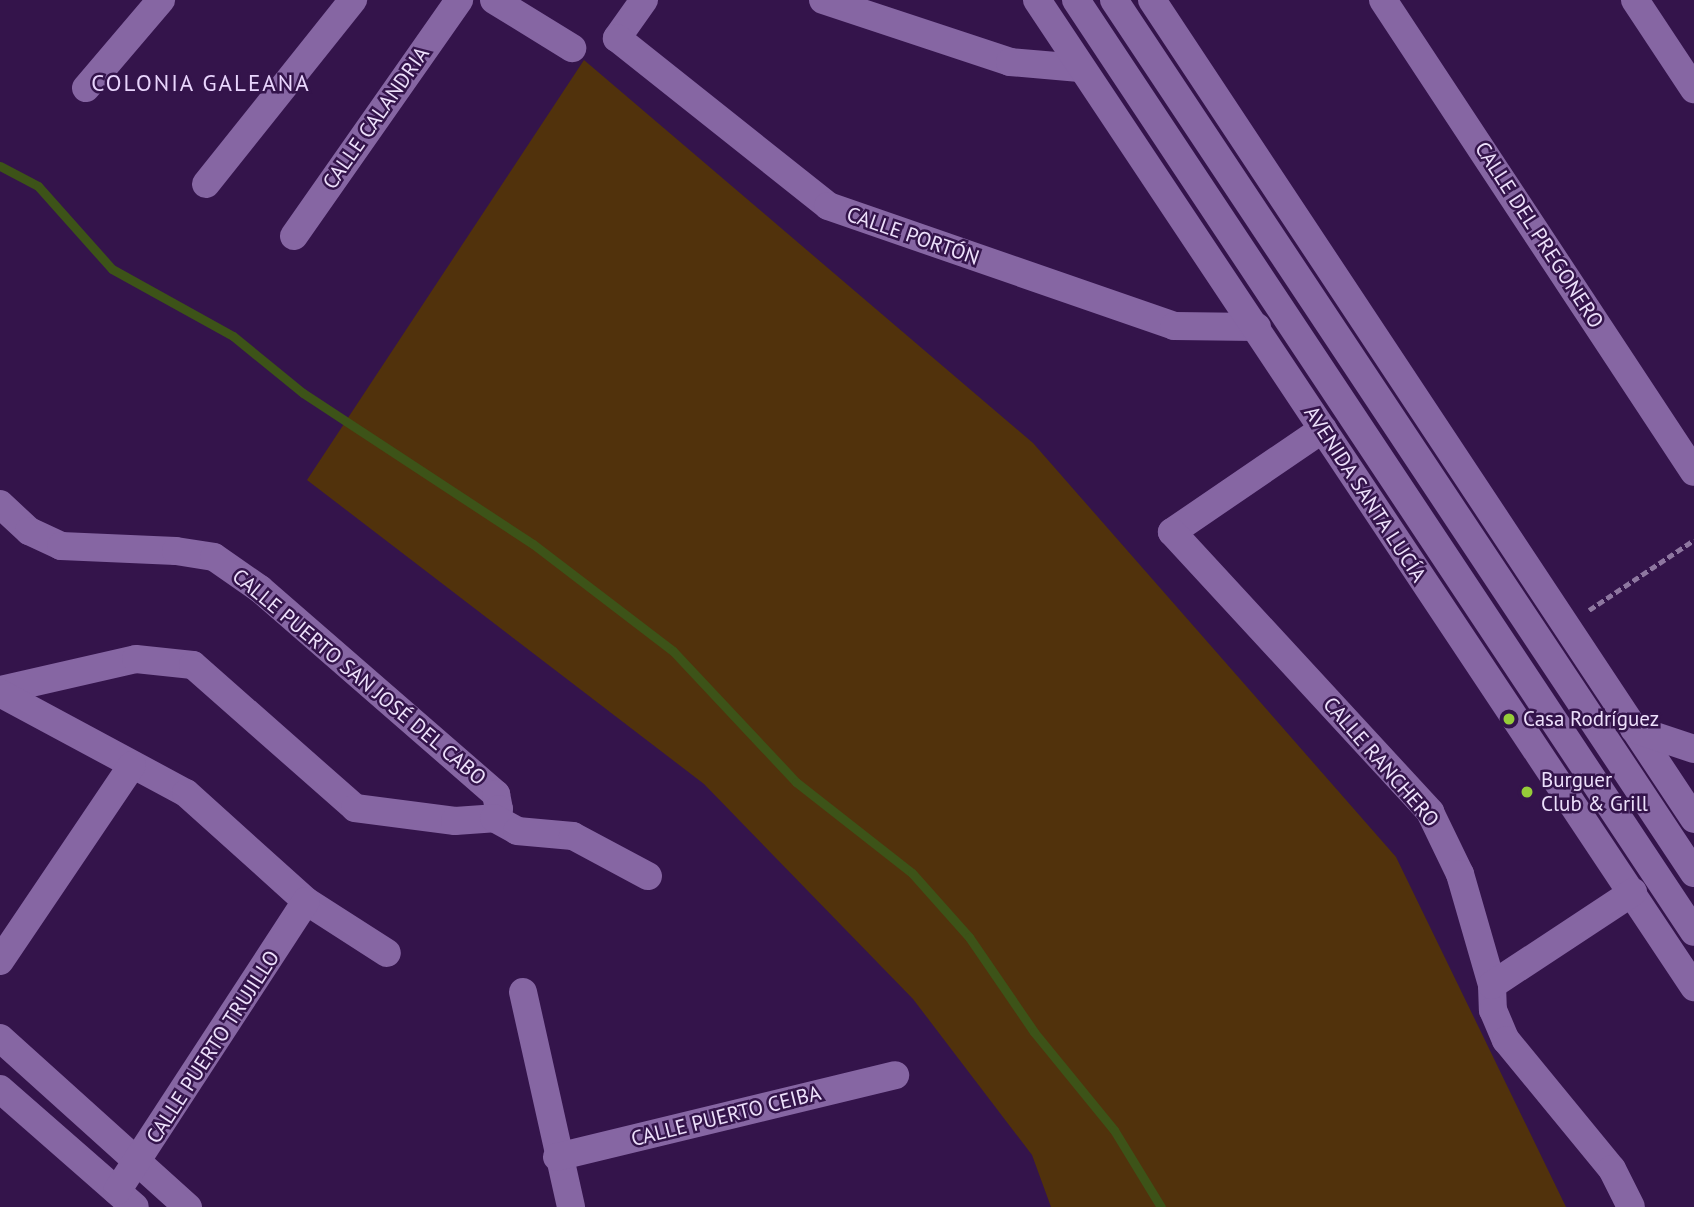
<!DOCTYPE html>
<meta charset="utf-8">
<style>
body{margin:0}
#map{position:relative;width:1694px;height:1207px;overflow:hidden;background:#34144b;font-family:"PT Sans",sans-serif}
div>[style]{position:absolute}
.green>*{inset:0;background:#51320c}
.stream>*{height:9px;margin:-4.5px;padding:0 4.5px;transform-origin:4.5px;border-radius:4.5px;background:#3d5318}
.path>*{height:4.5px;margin-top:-2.25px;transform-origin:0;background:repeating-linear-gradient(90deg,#8e77a0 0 7px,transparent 0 10.5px)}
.minor>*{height:28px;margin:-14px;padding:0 14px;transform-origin:14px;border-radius:14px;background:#8666a3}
.dots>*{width:19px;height:19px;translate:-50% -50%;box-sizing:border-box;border:4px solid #34144b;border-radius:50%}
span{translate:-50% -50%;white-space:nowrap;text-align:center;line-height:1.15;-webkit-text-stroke:5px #34144b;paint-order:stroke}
.street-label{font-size:21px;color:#ede0fb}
.poi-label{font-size:21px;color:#ede0fb}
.left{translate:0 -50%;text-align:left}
.neighbourhood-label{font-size:23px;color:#e9d5fd;letter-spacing:2px}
</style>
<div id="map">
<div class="green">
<div style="clip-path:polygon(584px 60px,1033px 443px,1396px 857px,1566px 1207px,1051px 1207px,1032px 1155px,913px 999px,704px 784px,307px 480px)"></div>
</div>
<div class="stream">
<div style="left:0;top:166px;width:43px;rotate:27.8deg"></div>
<div style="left:38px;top:186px;width:111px;rotate:48.3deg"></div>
<div style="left:112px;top:269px;width:138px;rotate:29deg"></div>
<div style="left:233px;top:336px;width:90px;rotate:39.2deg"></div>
<div style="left:303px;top:393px;width:275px;rotate:33.3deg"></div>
<div style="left:533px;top:544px;width:176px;rotate:37.4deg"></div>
<div style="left:673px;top:651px;width:180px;rotate:46.8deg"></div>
<div style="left:796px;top:782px;width:147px;rotate:38.1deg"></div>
<div style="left:912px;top:873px;width:86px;rotate:48.3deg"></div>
<div style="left:969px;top:937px;width:115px;rotate:55.6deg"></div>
<div style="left:1034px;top:1032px;width:127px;rotate:50.8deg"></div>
<div style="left:1114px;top:1130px;width:90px;rotate:58.6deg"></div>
</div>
<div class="path">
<div style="left:1589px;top:610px;width:126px;rotate:-33.7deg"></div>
</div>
<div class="minor">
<div style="left:494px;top:0;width:92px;rotate:31.6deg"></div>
<div style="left:644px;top:0;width:47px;rotate:125.4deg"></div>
<div style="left:617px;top:38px;width:270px;rotate:38.5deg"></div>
<div style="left:828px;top:206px;width:366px;rotate:19.1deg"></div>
<div style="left:1174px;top:326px;width:83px;rotate:0.7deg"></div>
<div style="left:823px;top:0;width:197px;rotate:18.3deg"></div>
<div style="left:1010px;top:62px;width:70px;rotate:4.9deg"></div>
<div style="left:1037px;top:0;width:1186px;rotate:56.35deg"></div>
<div style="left:1076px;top:0;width:1118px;rotate:56.45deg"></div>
<div style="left:1114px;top:0;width:1048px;rotate:56.4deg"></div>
<div style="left:1152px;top:0;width:982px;rotate:56.5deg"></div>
<div style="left:1383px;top:0;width:565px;rotate:56.62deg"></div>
<div style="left:1635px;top:0;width:107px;rotate:56.5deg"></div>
<div style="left:86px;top:88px;width:116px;rotate:-49.6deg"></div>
<div style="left:206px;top:184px;width:236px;rotate:-51.4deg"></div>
<div style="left:294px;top:236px;width:288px;rotate:-55deg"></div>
<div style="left:1323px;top:429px;width:183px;rotate:145.7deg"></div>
<div style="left:1172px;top:532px;width:381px;rotate:47.3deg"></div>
<div style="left:1430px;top:812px;width:69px;rotate:64.2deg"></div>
<div style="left:1460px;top:874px;width:116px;rotate:73.9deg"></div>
<div style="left:1492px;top:985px;width:25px;rotate:88deg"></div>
<div style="left:1493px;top:1010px;width:33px;rotate:67deg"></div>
<div style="left:1506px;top:1040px;width:167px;rotate:50.6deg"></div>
<div style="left:1612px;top:1169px;width:42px;rotate:63.4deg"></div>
<div style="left:0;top:504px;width:40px;rotate:43deg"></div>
<div style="left:29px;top:531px;width:35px;rotate:25deg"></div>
<div style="left:61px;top:546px;width:115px;rotate:2.5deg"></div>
<div style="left:176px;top:551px;width:38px;rotate:9deg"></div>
<div style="left:214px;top:557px;width:56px;rotate:34.8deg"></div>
<div style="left:260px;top:589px;width:313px;rotate:41deg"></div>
<div style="left:496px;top:794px;width:15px;rotate:79deg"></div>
<div style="left:499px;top:809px;width:10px;rotate:119deg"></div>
<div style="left:0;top:690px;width:139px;rotate:-12.8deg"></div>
<div style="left:136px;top:659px;width:57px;rotate:6deg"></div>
<div style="left:193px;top:665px;width:216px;rotate:41.4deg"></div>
<div style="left:355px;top:808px;width:101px;rotate:7.4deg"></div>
<div style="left:455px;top:821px;width:39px;rotate:-4deg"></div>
<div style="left:494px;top:818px;width:26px;rotate:29deg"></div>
<div style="left:517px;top:831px;width:56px;rotate:5.1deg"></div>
<div style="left:573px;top:836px;width:85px;rotate:28.1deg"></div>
<div style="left:0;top:693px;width:211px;rotate:28.3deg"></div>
<div style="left:186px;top:793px;width:161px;rotate:42deg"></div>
<div style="left:306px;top:901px;width:96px;rotate:32.7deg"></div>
<div style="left:1634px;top:729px;width:63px;rotate:18.4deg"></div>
<div style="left:0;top:961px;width:236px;rotate:-56deg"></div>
<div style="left:1492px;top:985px;width:169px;rotate:-33.4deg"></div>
<div style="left:523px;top:992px;width:220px;rotate:77.4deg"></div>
<div style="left:0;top:1038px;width:253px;rotate:42deg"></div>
<div style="left:0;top:1089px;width:179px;rotate:41.2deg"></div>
<div style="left:557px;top:1157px;width:348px;rotate:-13.6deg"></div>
<div style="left:117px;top:1191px;width:346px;rotate:-56.9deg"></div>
</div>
<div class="dots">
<div style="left:1509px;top:719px;background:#96cc39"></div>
<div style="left:1527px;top:792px;background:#96cc39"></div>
</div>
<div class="street-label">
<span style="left:376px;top:118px;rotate:-55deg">CALLE CALANDRIA</span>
<span style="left:1539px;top:235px;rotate:57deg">CALLE DEL PREGONERO</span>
<span style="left:913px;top:236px;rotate:19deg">CALLE PORTÓN</span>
<span style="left:1365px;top:494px;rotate:57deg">AVENIDA SANTA LUCÍA</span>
<span style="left:359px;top:677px;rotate:40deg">CALLE PUERTO SAN JOSÉ DEL CABO</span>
<span style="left:1381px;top:762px;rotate:49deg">CALLE RANCHERO</span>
<span style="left:213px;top:1047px;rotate:-57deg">CALLE PUERTO TRUJILLO</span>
<span style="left:726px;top:1116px;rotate:-14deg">CALLE PUERTO CEIBA</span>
</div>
<div class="poi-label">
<span class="left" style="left:1523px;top:719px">Casa Rodríguez</span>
<span class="left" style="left:1541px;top:792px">Burguer<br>Club &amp; Grill</span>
</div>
<div class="neighbourhood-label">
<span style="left:201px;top:83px">COLONIA GALEANA</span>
</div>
</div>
